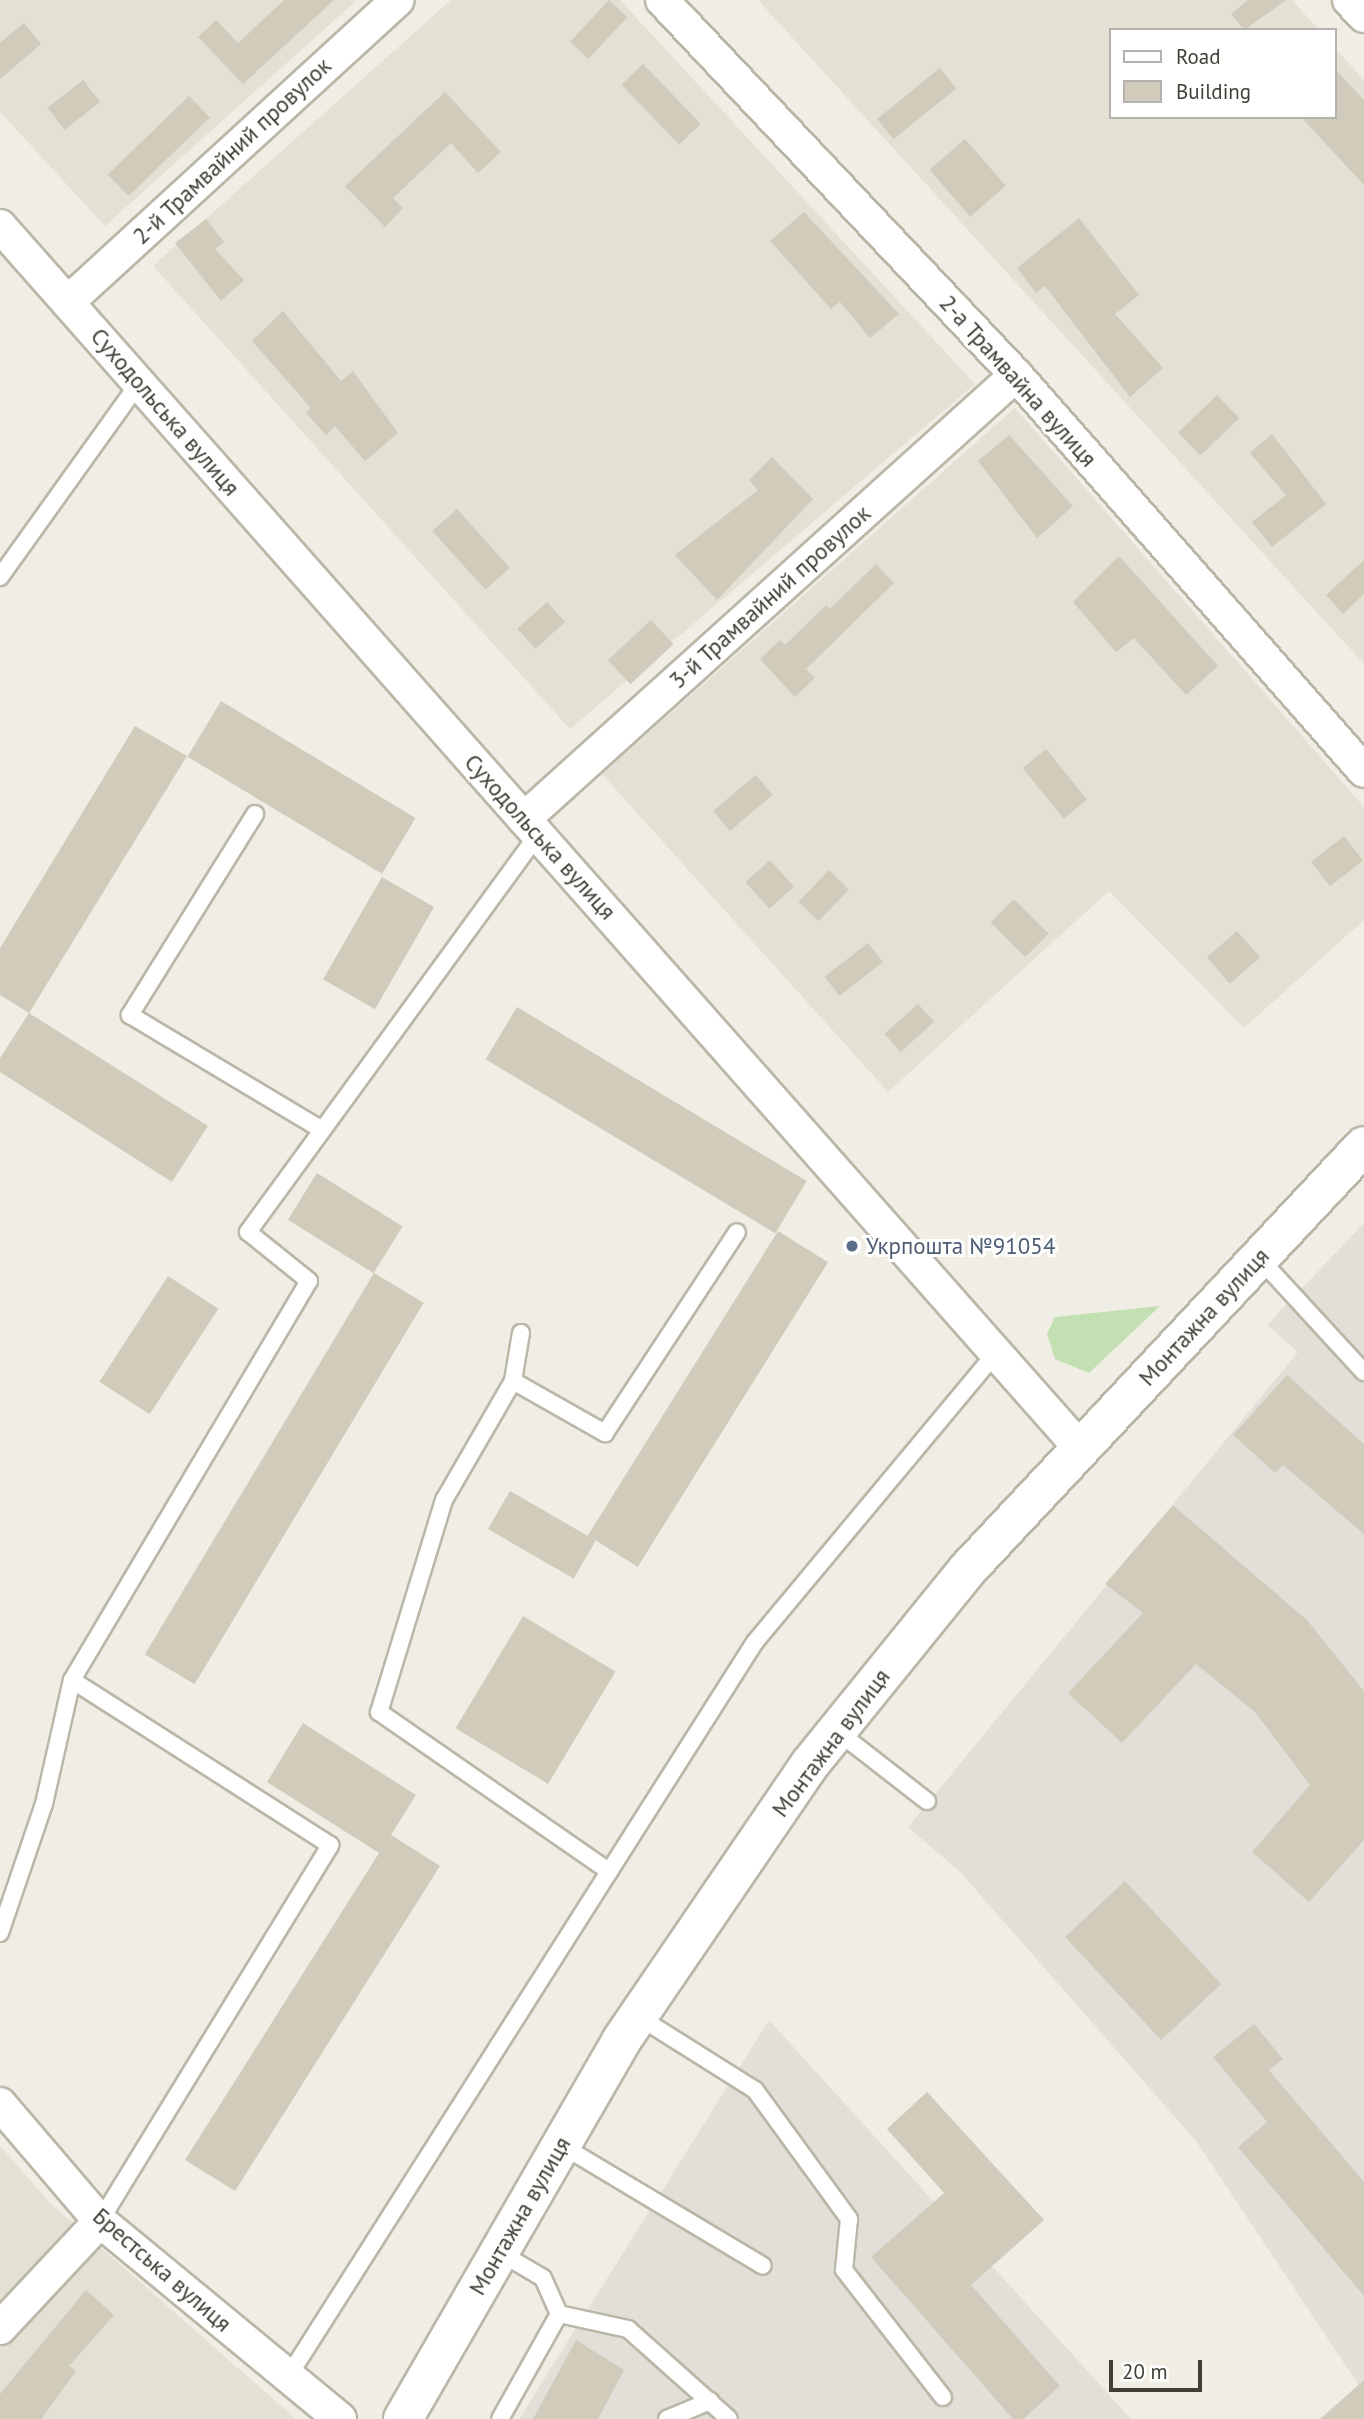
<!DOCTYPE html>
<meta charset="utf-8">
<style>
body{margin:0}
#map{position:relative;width:1364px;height:2419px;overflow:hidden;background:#f0eee4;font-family:"PT Sans",sans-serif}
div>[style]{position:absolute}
.residential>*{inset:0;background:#e3e1d3}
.industrial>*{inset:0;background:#e2dfd9}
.green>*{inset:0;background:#c2e0b1}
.building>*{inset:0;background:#d0cbbb;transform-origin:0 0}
.roads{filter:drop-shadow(2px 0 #bab7a8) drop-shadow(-2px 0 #bab7a8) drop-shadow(0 2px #bab7a8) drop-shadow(0 -2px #bab7a8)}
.service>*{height:16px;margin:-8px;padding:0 8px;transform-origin:8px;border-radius:8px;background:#fff}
.minor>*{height:32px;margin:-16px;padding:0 16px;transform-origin:16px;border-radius:16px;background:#fff}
.tertiary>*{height:38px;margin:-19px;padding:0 19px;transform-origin:19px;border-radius:19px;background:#fff}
.dots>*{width:19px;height:19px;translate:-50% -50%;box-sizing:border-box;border:4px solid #fff;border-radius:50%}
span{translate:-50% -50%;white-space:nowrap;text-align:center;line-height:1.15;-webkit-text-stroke:6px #fff;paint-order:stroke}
.street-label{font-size:23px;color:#413e35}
.service-label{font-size:23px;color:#4e5e75}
.left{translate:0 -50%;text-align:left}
.legend{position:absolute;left:1109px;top:28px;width:228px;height:91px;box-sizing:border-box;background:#fff;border:2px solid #b3b2ae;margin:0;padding:9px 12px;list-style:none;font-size:21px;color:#413e35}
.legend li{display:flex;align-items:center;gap:14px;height:35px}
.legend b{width:35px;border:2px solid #b3b2ae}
.scale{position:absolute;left:1109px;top:2360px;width:93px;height:32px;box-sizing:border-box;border:4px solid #413e35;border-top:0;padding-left:9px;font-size:21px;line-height:24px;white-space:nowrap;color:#413e35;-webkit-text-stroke:5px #fff;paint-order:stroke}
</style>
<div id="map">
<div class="residential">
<div style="clip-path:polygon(0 0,357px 0,105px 226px,0 112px)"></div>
<div style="clip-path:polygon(451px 0,620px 0,975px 384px,570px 729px,153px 266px)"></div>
<div style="clip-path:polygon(758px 0,1292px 0,1319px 30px,1110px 30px,1110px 117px,1334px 117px,1334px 47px,1364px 80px,1364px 664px)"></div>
<div style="clip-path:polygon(1015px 408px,1364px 807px,1364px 920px,1244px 1028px,1109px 891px,888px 1092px,602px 774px)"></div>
<div style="clip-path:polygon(0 2146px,50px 2203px,296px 2419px,0 2419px)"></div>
</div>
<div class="industrial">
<div style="clip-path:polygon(1364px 1223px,1364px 2393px,1196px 2141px,960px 1872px,908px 1827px,1298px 1352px,1267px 1325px)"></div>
<div style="clip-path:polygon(769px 2020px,1131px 2419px,519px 2419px)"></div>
</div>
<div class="green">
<div style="clip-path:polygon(1160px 1306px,1089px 1373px,1055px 1359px,1047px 1334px,1055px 1317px)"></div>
</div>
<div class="building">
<div style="clip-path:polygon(284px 0,334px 0,243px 84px,198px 37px,216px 20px,238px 43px)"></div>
<div style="left:609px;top:0;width:25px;height:57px;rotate:43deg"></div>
<div style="clip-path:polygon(1248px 0,1286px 0,1244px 30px,1231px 14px)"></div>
<div style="clip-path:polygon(24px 23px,41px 44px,0 79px,0 43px)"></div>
<div style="left:643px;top:64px;width:83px;height:30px;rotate:46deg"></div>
<div style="left:940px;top:68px;width:26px;height:81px;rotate:51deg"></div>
<div style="clip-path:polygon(1334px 68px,1364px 100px,1364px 185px,1301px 117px,1334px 117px)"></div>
<div style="left:83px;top:80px;width:28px;height:45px;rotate:52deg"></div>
<div style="clip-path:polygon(445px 92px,501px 152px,478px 173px,451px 143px,393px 198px,403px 208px,385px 227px,345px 186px)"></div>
<div style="left:189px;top:96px;width:30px;height:113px;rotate:46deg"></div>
<div style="left:965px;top:139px;width:62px;height:47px;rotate:49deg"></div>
<div style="clip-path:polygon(804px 212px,899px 314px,870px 338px,840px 302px,831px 309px,770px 241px)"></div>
<div style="clip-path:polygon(1079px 218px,1139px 295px,1115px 314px,1163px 368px,1130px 397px,1045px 286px,1036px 293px,1017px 268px)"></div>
<div style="clip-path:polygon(206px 219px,224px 242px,215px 249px,244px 280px,221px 301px,175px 243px)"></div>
<div style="clip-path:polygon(283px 311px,341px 381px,353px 371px,398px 433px,365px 461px,335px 426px,326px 435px,306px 413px,311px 408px,252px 341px)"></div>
<div style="left:1217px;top:395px;width:32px;height:54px;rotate:46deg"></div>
<div style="clip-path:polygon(1272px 434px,1326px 504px,1272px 547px,1252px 522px,1286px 495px,1250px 453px)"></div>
<div style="clip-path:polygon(1009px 435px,1073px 506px,1037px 538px,978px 461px)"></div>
<div style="clip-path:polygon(772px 457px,813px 499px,717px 600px,675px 555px,758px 490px,749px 480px)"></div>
<div style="left:457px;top:509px;width:79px;height:33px;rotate:48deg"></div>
<div style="clip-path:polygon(1119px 556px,1218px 666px,1186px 695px,1134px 638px,1116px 652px,1073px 602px)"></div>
<div style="clip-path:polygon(1364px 560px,1364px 594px,1343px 614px,1326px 595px)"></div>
<div style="clip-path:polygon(876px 564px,894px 583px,806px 669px,815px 678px,795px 697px,760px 659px,780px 640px,785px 645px,826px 605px,830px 609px)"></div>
<div style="left:547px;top:602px;width:27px;height:40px;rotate:48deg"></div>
<div style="left:651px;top:620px;width:33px;height:59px;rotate:47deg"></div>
<div style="left:221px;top:701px;width:227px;height:65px;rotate:31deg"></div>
<div style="clip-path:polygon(135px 726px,187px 756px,29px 1013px,0 995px,0 948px)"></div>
<div style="left:1046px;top:749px;width:65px;height:30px;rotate:51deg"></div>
<div style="left:756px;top:775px;width:26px;height:56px;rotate:50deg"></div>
<div style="left:1344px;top:836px;width:31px;height:42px;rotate:52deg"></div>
<div style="left:770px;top:860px;width:36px;height:33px;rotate:48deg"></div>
<div style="left:829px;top:870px;width:28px;height:44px;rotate:44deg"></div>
<div style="left:382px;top:877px;width:60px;height:118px;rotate:30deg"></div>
<div style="left:1014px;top:899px;width:49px;height:33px;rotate:45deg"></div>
<div style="left:1237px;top:931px;width:35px;height:40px;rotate:49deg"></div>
<div style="left:868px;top:943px;width:24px;height:55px;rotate:52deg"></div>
<div style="left:918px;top:1004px;width:24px;height:45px;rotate:48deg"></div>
<div style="left:517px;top:1007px;width:338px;height:61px;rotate:31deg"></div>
<div style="clip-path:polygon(29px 1013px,208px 1126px,172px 1182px,0 1072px,0 1058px)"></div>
<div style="left:317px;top:1173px;width:101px;height:55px;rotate:32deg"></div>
<div style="left:778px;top:1231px;width:59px;height:359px;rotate:32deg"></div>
<div style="left:374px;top:1273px;width:58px;height:445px;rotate:31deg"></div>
<div style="left:168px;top:1276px;width:60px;height:126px;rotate:33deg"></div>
<div style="clip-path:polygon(1287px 1375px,1364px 1444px,1364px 1534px,1283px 1465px,1275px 1473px,1233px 1435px)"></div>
<div style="left:510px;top:1491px;width:99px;height:44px;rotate:30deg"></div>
<div style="clip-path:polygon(1173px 1505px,1307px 1620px,1364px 1691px,1364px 1840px,1309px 1902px,1252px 1852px,1310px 1785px,1255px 1712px,1196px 1664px,1122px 1743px,1068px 1693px,1143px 1613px,1105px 1584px)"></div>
<div style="left:523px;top:1616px;width:108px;height:131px;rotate:31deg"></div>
<div style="clip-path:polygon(303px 1723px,416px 1795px,391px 1835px,440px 1866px,235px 2191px,185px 2160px,379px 1853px,267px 1782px)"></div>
<div style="left:1125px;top:1881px;width:141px;height:82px;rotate:47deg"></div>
<div style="clip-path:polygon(1254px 2024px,1283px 2059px,1269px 2070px,1364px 2182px,1364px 2296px,1238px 2147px,1267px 2122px,1213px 2057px)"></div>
<div style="clip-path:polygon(927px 2092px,1044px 2220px,971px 2285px,1060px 2386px,1023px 2419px,1013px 2419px,871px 2257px,944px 2193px,887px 2129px)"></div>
<div style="clip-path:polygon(86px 2290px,114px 2315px,69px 2366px,76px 2371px,41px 2419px,0 2419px,0 2394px)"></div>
<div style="clip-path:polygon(576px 2340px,624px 2370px,598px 2419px,533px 2419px)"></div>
<div style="clip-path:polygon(1364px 2380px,1364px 2419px,1320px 2419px)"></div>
</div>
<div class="roads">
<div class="service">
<div style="left:0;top:577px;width:239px;rotate:-54.4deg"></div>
<div style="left:255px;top:814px;width:237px;rotate:121.9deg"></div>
<div style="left:130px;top:1015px;width:224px;rotate:30.9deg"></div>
<div style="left:1259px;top:1258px;width:155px;rotate:47.4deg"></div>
<div style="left:521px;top:1333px;width:49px;rotate:99.5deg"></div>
<div style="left:513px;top:1381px;width:138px;rotate:120.1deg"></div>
<div style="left:444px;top:1500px;width:222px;rotate:107deg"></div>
<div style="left:379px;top:1712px;width:280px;rotate:34.7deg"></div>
<div style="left:513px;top:1381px;width:106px;rotate:29.5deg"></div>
<div style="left:605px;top:1433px;width:240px;rotate:-56.7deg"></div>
<div style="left:837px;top:1731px;width:114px;rotate:37.9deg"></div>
<div style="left:0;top:1933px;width:136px;rotate:-71.2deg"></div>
<div style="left:44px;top:1804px;width:127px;rotate:-77.3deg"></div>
<div style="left:639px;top:2017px;width:137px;rotate:32.2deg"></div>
<div style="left:755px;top:2090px;width:160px;rotate:53.9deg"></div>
<div style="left:849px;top:2219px;width:51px;rotate:95.6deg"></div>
<div style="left:844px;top:2270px;width:161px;rotate:52.1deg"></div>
<div style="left:561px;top:2145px;width:235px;rotate:30.9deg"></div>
<div style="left:100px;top:2221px;width:441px;rotate:-58.5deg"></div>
<div style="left:330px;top:1845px;width:306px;rotate:-147.4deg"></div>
<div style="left:72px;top:1680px;width:464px;rotate:-59.3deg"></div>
<div style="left:309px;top:1281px;width:78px;rotate:-141.2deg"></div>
<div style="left:248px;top:1232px;width:492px;rotate:-53.9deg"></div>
<div style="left:499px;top:2252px;width:51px;rotate:30.6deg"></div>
<div style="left:543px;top:2278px;width:39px;rotate:66deg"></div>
<div style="left:559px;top:2314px;width:120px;rotate:119.3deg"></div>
<div style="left:559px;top:2314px;width:71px;rotate:12.3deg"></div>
<div style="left:628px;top:2329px;width:135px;rotate:41.7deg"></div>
<div style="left:288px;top:2377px;width:871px;rotate:-57.57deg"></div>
<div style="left:755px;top:1642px;width:376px;rotate:-50.2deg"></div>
<div style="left:667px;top:2419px;width:47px;rotate:-22.7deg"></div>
</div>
<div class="minor">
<div style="left:662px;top:0;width:516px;rotate:46.65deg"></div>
<div style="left:1016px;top:375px;width:527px;rotate:48.69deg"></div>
<div style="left:1349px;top:0;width:22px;rotate:47deg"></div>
<div style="left:0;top:226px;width:1632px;rotate:48.53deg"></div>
<div style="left:68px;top:302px;width:447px;rotate:-42.5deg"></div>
<div style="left:524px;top:819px;width:663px;rotate:-42.06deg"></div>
<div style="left:0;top:2104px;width:154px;rotate:49.5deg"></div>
<div style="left:100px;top:2221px;width:311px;rotate:39.5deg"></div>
<div style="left:0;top:2328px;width:146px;rotate:-46.9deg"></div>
</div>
<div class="tertiary">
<div style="left:403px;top:2419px;width:436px;rotate:-60deg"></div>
<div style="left:621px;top:2041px;width:335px;rotate:-55.7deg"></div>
<div style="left:810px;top:1764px;width:251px;rotate:-51deg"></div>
<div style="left:968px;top:1569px;width:579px;rotate:-46.89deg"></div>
</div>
</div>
<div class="dots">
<div style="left:852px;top:1246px;background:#5c6f8a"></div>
</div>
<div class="street-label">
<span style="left:232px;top:151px;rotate:-43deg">2-й Трамвайний провулок</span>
<span style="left:1018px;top:381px;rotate:48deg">2-а Трамвайна вулиця</span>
<span style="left:165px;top:412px;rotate:49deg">Суходольська вулиця</span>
<span style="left:770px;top:597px;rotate:-42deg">3-й Трамвайний провулок</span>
<span style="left:540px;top:837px;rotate:48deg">Суходольська вулиця</span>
<span style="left:1204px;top:1317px;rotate:-47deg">Монтажна вулиця</span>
<span style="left:831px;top:1743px;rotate:-53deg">Монтажна вулиця</span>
<span style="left:520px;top:2216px;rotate:-60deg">Монтажна вулиця</span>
<span style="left:162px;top:2270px;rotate:41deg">Брестська вулиця</span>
</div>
<div class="service-label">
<span class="left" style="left:866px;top:1246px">Укрпошта №91054</span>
</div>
<ul class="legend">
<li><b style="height:9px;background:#fff"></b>Road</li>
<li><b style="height:19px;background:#d0cbbb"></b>Building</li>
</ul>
<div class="scale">20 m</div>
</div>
